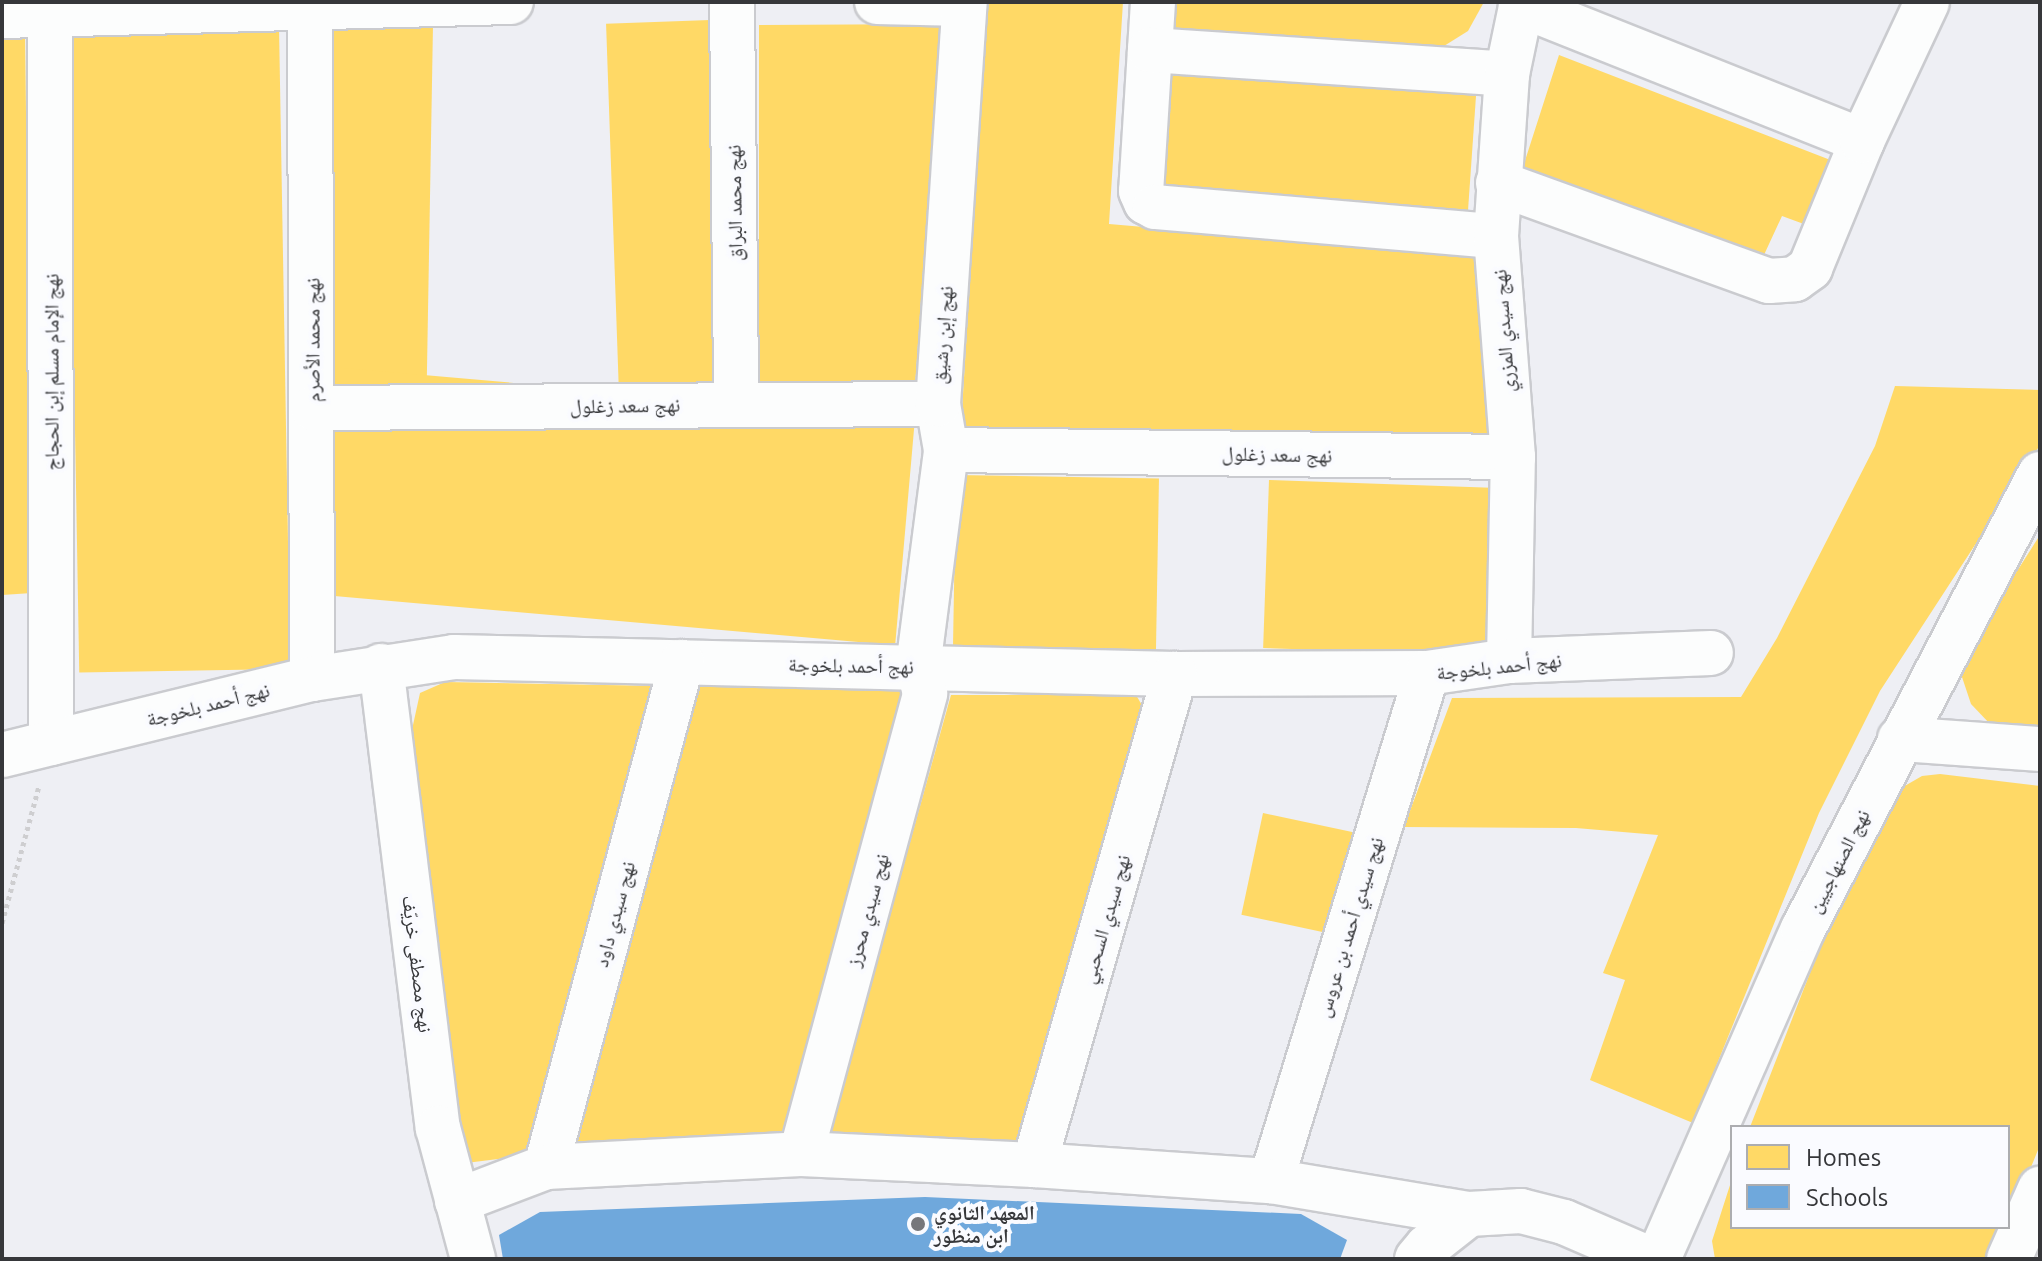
<!DOCTYPE html>
<meta charset="utf-8">
<style>
body{margin:0}
#map{position:relative;width:2042px;height:1261px;overflow:hidden;background:#eeeff4;font-family:Ubuntu,"Noto Naskh Arabic",sans-serif}
div>[style]{position:absolute}
.homes>*{inset:0;background:#ffd966;transform-origin:0 0}
.schools>*{inset:0;background:#6fa8dc}
.path>*{height:5px;margin-top:-2.5px;transform-origin:0;background:repeating-linear-gradient(90deg,#ceced0 0 4px,transparent 0 8px)}
.roads{filter:drop-shadow(2px 0 #cacbcf) drop-shadow(-2px 0 #cacbcf) drop-shadow(0 2px #cacbcf) drop-shadow(0 -2px #cacbcf)}
.minor>*{height:44px;margin:-22px;padding:0 22px;transform-origin:22px;border-radius:22px;background:#fcfdfd}
.dots>*{width:22px;height:22px;translate:-50% -50%;box-sizing:border-box;border:4px solid #fafbff;border-radius:50%}
span{translate:-50% -50%;white-space:nowrap;text-align:center;line-height:1.15;-webkit-text-stroke:8px #fafbff;paint-order:stroke}
.street-label{font-size:20px;color:#36373a}
.poi-label{font-size:20px;color:#36373a;font-weight:700}
.left{translate:0 -50%;text-align:left}
.frame{position:absolute;inset:0;border:4px solid #36373a;pointer-events:none}
.legend{position:absolute;left:1730px;top:1125px;width:280px;height:104px;box-sizing:border-box;background:#fafbff;border:2px solid #acadb0;margin:0;padding:10px 14px;list-style:none;font-size:24px;color:#36373a}
.legend li{display:flex;align-items:center;gap:16px;height:40px}
.legend b{width:40px;border:2px solid #acadb0}
</style>
<div id="map">
<div class="homes">
<div style="clip-path:polygon(987px 2px,1123px 2px,1109px 224px,1484px 256px,1492px 435px,961px 427px)"></div>
<div style="clip-path:polygon(1167px 2px,1484px 2px,1468px 31px,1428px 56px,1163px 33px)"></div>
<div style="left:710px;top:20px;width:370px;height:104px;rotate:88deg"></div>
<div style="left:327px;top:24px;width:106px;height:364px;rotate:1deg"></div>
<div style="clip-path:polygon(940px 24px,915px 387px,759px 388px,759px 25px)"></div>
<div style="left:279px;top:26px;width:643px;height:211px;rotate:89deg"></div>
<div style="clip-path:polygon(25px 33px,32px 593px,2px 595px,2px 34px)"></div>
<div style="clip-path:polygon(1559px 55px,1833px 161px,1812px 227px,1782px 216px,1757px 270px,1521px 173px)"></div>
<div style="left:1167px;top:71px;width:310px;height:125px;rotate:4deg"></div>
<div style="clip-path:polygon(1895px 386px,2040px 390px,2040px 445px,1880px 691px,1819px 813px,1693px 1123px,1590px 1080px,1625px 980px,1603px 973px,1658px 835px,1576px 828px,1404px 827px,1452px 698px,1741px 697px,1777px 638px,1875px 446px)"></div>
<div style="left:915px;top:418px;width:228px;height:580px;rotate:95deg"></div>
<div style="left:956px;top:475px;width:203px;height:172px;rotate:1deg"></div>
<div style="left:1269px;top:480px;width:222px;height:168px;rotate:2deg"></div>
<div style="clip-path:polygon(2040px 535px,2040px 727px,1991px 725px,1971px 704px,1961px 674px,1961px 659px)"></div>
<div style="clip-path:polygon(445px 682px,659px 686px,529px 1155px,458px 1164px,408px 748px,420px 693px)"></div>
<div style="clip-path:polygon(689px 684px,908px 691px,781px 1136px,567px 1149px)"></div>
<div style="clip-path:polygon(951px 695px,1136px 695px,1146px 712px,1023px 1146px,829px 1133px)"></div>
<div style="clip-path:polygon(1940px 774px,2040px 786px,2040px 1145px,2008px 1224px,2008px 1127px,1750px 1127px,1840px 896px,1896px 791px,1922px 776px)"></div>
<div style="left:1263px;top:813px;width:96px;height:104px;rotate:12deg"></div>
<div style="clip-path:polygon(1731px 1182px,1732px 1227px,2007px 1227px,1994px 1259px,1715px 1259px,1712px 1241px)"></div>
</div>
<div class="schools">
<div style="clip-path:polygon(925px 1197px,1301px 1214px,1347px 1240px,1340px 1259px,503px 1259px,499px 1235px,540px 1212px)"></div>
</div>
<div class="path">
<div style="left:2px;top:923px;width:142px;rotate:-74.9deg"></div>
</div>
<div class="roads">
<div class="minor">
<div style="left:50px;top:2px;width:741px;rotate:89.92deg"></div>
<div style="left:310px;top:2px;width:677px;rotate:89.83deg"></div>
<div style="left:732px;top:2px;width:402px;rotate:89.4deg"></div>
<div style="left:877px;top:2px;width:87px;rotate:1.3deg"></div>
<div style="left:1153px;top:2px;width:189px;rotate:93.6deg"></div>
<div style="left:1141px;top:191px;width:12px;rotate:66deg"></div>
<div style="left:1146px;top:202px;width:10px;rotate:29deg"></div>
<div style="left:1155px;top:207px;width:342px;rotate:4.9deg"></div>
<div style="left:1521px;top:5px;width:367px;rotate:21.7deg"></div>
<div style="left:2px;top:16px;width:509px;rotate:-1.58deg"></div>
<div style="left:1150px;top:50px;width:358px;rotate:3.8deg"></div>
<div style="left:1498px;top:183px;width:288px;rotate:19.9deg"></div>
<div style="left:1769px;top:281px;width:26px;rotate:-4deg"></div>
<div style="left:1795px;top:279px;width:19px;rotate:-36deg"></div>
<div style="left:1810px;top:268px;width:137px;rotate:-67.7deg"></div>
<div style="left:1862px;top:141px;width:153px;rotate:-64.9deg"></div>
<div style="left:313px;top:408px;width:625px;rotate:-0.37deg"></div>
<div style="left:946px;top:450px;width:567px;rotate:0.71deg"></div>
<div style="left:1509px;top:661px;width:204px;rotate:-88.9deg"></div>
<div style="left:1513px;top:457px;width:222px;rotate:-94.4deg"></div>
<div style="left:1496px;top:236px;width:162px;rotate:-86.1deg"></div>
<div style="left:1507px;top:74px;width:74px;rotate:-78.2deg"></div>
<div style="left:381px;top:666px;width:466px;rotate:83deg"></div>
<div style="left:438px;top:1128px;width:136px;rotate:75deg"></div>
<div style="left:1900px;top:739px;width:140px;rotate:4.1deg"></div>
<div style="left:2px;top:755px;width:319px;rotate:-13.8deg"></div>
<div style="left:312px;top:679px;width:144px;rotate:-8.8deg"></div>
<div style="left:454px;top:657px;width:721px;rotate:1.35deg"></div>
<div style="left:1175px;top:674px;width:252px;rotate:-0.2deg"></div>
<div style="left:1427px;top:673px;width:83px;rotate:-8.3deg"></div>
<div style="left:1509px;top:661px;width:202px;rotate:-2.3deg"></div>
<div style="left:801px;top:1154px;width:477px;rotate:-74.9deg"></div>
<div style="left:925px;top:693px;width:27px;rotate:-105deg"></div>
<div style="left:918px;top:667px;width:219px;rotate:-82.6deg"></div>
<div style="left:946px;top:450px;width:47px;rotate:-99.9deg"></div>
<div style="left:938px;top:404px;width:403px;rotate:-86.2deg"></div>
<div style="left:1034px;top:1165px;width:511px;rotate:-73.98deg"></div>
<div style="left:546px;top:1167px;width:523px;rotate:-74.93deg"></div>
<div style="left:1271px;top:1181px;width:531px;rotate:-72.93deg"></div>
<div style="left:457px;top:1201px;width:95px;rotate:-20.9deg"></div>
<div style="left:546px;top:1167px;width:255px;rotate:-2.9deg"></div>
<div style="left:801px;top:1154px;width:233px;rotate:2.7deg"></div>
<div style="left:1034px;top:1165px;width:238px;rotate:3.9deg"></div>
<div style="left:1271px;top:1181px;width:201px;rotate:9.5deg"></div>
<div style="left:1469px;top:1214px;width:52px;rotate:-3.3deg"></div>
<div style="left:1521px;top:1211px;width:44px;rotate:14.3deg"></div>
<div style="left:1564px;top:1222px;width:94px;rotate:23.3deg"></div>
<div style="left:1417px;top:1259px;width:16px;rotate:-50deg"></div>
<div style="left:1427px;top:1247px;width:53px;rotate:-38.2deg"></div>
<div style="left:1658px;top:1259px;width:360px;rotate:-66.3deg"></div>
<div style="left:1803px;top:929px;width:513px;rotate:-62.49deg"></div>
<div style="left:2009px;top:1259px;width:77px;rotate:-66.1deg"></div>
</div>
</div>
<div class="dots">
<div style="left:918px;top:1224px;background:#76777b"></div>
</div>
<div class="street-label">
<span style="left:734px;top:203px;rotate:-91deg">نهج محمد البراق</span>
<span style="left:1503px;top:331px;rotate:-94deg">نهج سيدي المزري</span>
<span style="left:942px;top:335px;rotate:-86deg">نهج إبن رشيق</span>
<span style="left:312px;top:340px;rotate:-90deg">نهج محمد الأصرم</span>
<span style="left:51px;top:372px;rotate:-90deg">نهج اﻹمام مسلم إبن الحجاج</span>
<span style="left:625px;top:405px;rotate:-1deg">نهج سعد زغلول</span>
<span style="left:1277px;top:454px;rotate:1deg">نهج سعد زغلول</span>
<span style="left:851px;top:665px;rotate:1deg">نهج أحمد بلخوجة</span>
<span style="left:1499px;top:666px;rotate:-6deg">نهج أحمد بلخوجة</span>
<span style="left:208px;top:704px;rotate:-14deg">نهج أحمد بلخوجة</span>
<span style="left:1838px;top:861px;rotate:-63deg">نهج الصنهاجيين</span>
<span style="left:867px;top:910px;rotate:-75deg">نهج سيدي محرز</span>
<span style="left:614px;top:914px;rotate:-75deg">نهج سيدي داود</span>
<span style="left:1105px;top:919px;rotate:-74deg">نهج سيدي السحبي</span>
<span style="left:1349px;top:927px;rotate:-73deg">نهج سيدي أحمد بن عروس</span>
<span style="left:418px;top:964px;rotate:83deg">نهج مصطفى خريّف</span>
</div>
<div class="poi-label">
<span class="left" style="left:934px;top:1224px">المعهد الثانوي<br>ابن منظور</span>
</div>
<div class="frame"></div>
<ul class="legend">
<li><b style="height:22px;background:#ffd966"></b>Homes</li>
<li><b style="height:22px;background:#6fa8dc"></b>Schools</li>
</ul>
</div>
